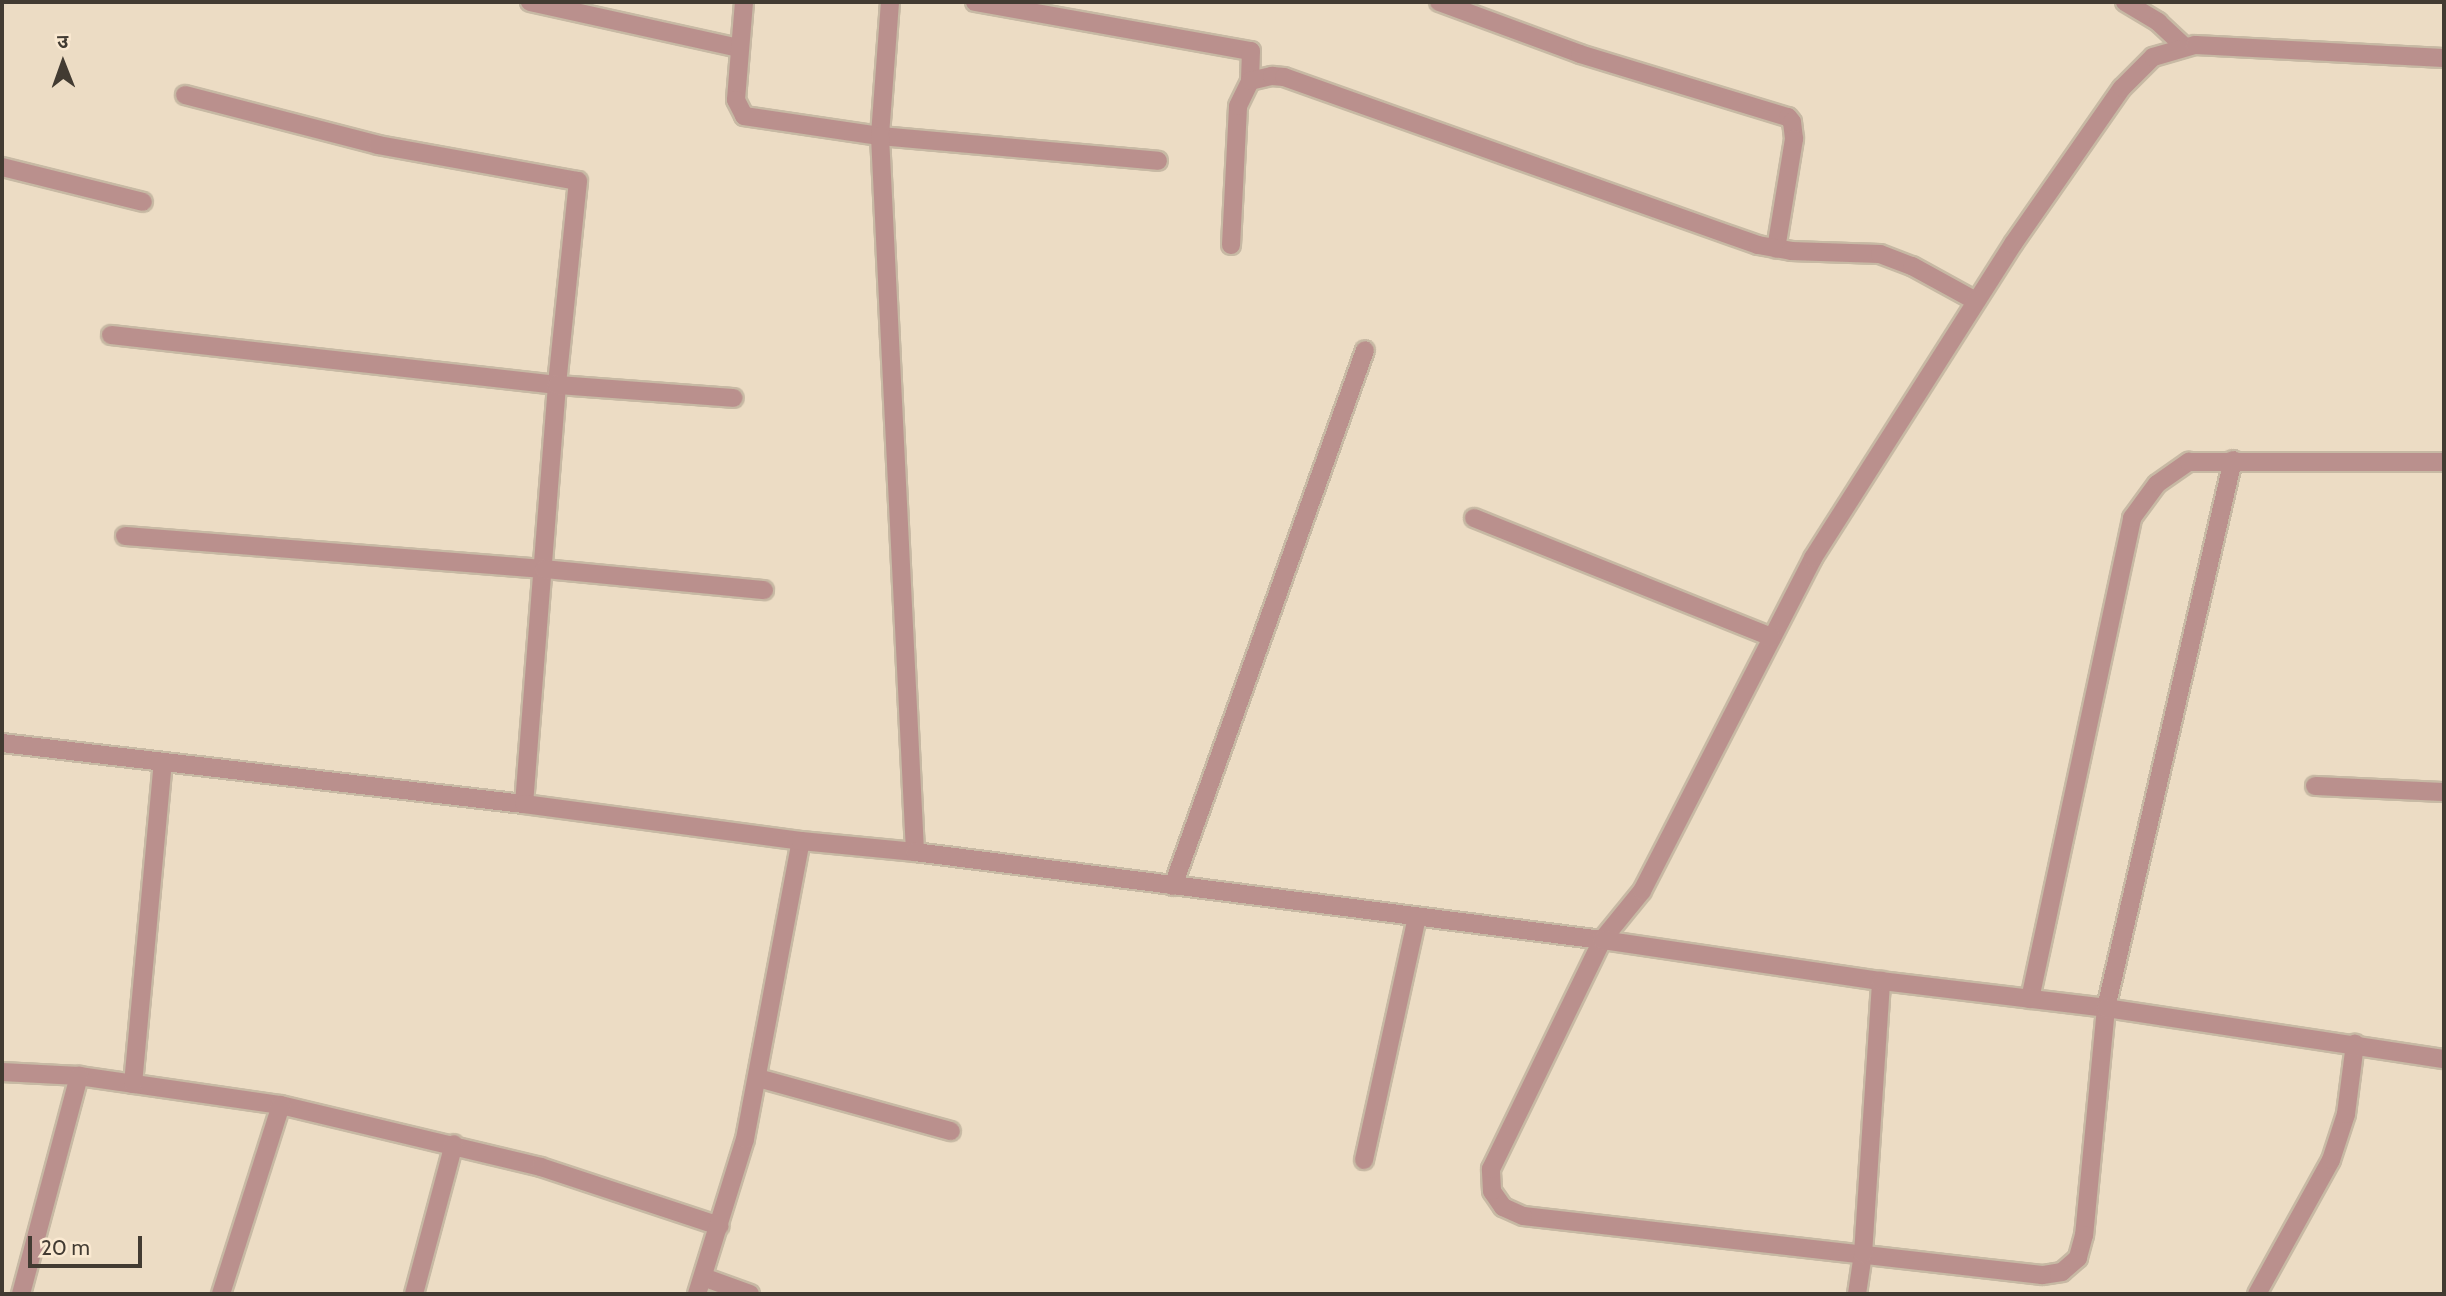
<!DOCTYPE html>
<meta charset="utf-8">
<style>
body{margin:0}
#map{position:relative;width:2446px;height:1296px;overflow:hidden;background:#ecdcc4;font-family:Cabin,"Noto Sans Devanagari",sans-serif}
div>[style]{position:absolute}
.roads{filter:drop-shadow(2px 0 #c7b9a4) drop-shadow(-2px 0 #c7b9a4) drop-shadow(0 2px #c7b9a4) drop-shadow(0 -2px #c7b9a4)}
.service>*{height:18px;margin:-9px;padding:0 9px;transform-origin:9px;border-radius:9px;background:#ba908d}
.minor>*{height:18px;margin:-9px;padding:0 9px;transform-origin:9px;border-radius:9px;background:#ba908d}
.tertiary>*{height:18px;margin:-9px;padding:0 9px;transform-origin:9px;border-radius:9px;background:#ba908d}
span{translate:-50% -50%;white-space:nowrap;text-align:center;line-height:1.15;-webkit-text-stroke:7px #fae9d1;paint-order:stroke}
.frame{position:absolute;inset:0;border:4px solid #423b32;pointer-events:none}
.north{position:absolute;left:28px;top:28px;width:70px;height:70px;-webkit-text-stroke:5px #fae9d1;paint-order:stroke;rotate:359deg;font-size:19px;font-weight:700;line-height:28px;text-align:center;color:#423b32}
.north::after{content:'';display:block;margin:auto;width:24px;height:32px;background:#423b32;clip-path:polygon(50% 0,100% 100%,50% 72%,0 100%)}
.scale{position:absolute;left:28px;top:1236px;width:114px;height:32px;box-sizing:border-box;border:4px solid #423b32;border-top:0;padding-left:9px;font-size:21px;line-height:24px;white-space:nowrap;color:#423b32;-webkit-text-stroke:5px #fae9d1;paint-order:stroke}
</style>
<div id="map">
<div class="roads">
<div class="service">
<div style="left:2315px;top:786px;width:129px;rotate:2.7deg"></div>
<div style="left:1364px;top:1160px;width:249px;rotate:-77.7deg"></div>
</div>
<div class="minor">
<div style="left:530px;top:2px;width:215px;rotate:12.4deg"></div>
<div style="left:744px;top:2px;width:98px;rotate:94.7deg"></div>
<div style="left:736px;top:100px;width:18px;rotate:63deg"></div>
<div style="left:744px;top:116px;width:137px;rotate:8.4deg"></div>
<div style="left:880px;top:136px;width:279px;rotate:5.1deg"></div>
<div style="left:890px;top:2px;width:134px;rotate:94.3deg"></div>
<div style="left:880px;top:136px;width:717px;rotate:87.2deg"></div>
<div style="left:975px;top:2px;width:280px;rotate:10.1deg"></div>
<div style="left:1251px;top:51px;width:30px;rotate:92deg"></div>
<div style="left:1439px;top:2px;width:150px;rotate:20.2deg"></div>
<div style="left:1580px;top:54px;width:217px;rotate:16.9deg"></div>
<div style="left:1788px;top:117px;width:6px;rotate:51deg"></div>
<div style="left:1792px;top:122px;width:17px;rotate:83deg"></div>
<div style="left:1794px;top:139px;width:111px;rotate:99.3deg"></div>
<div style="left:2125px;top:2px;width:39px;rotate:31deg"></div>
<div style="left:2158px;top:22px;width:37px;rotate:43deg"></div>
<div style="left:185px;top:95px;width:199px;rotate:14.5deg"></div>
<div style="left:378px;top:145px;width:203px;rotate:10.2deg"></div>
<div style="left:578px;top:181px;width:205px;rotate:95.9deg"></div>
<div style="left:557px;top:385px;width:420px;rotate:94.5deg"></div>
<div style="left:2px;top:167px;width:145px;rotate:13.9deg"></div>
<div style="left:1231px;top:245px;width:139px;rotate:-87.1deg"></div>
<div style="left:1238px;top:106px;width:28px;rotate:-64deg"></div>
<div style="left:1250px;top:81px;width:23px;rotate:-13deg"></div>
<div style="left:1272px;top:76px;width:12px;rotate:5deg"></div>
<div style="left:1284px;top:77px;width:503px;rotate:19.52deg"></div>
<div style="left:1758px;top:245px;width:34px;rotate:10deg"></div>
<div style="left:1791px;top:251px;width:89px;rotate:1.9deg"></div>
<div style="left:1880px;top:254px;width:34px;rotate:21deg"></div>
<div style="left:1912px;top:266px;width:73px;rotate:28.7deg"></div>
<div style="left:111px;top:335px;width:449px;rotate:6.4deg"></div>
<div style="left:557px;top:385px;width:177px;rotate:4.2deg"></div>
<div style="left:2233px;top:460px;width:563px;rotate:103.05deg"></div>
<div style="left:2106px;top:1008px;width:228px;rotate:95.5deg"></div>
<div style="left:2084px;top:1235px;width:24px;rotate:105deg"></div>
<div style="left:2078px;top:1258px;width:21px;rotate:139deg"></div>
<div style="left:2062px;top:1272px;width:20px;rotate:171deg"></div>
<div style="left:2042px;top:1275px;width:522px;rotate:-173.51deg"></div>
<div style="left:1523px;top:1216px;width:22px;rotate:-156deg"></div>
<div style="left:1503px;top:1207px;width:19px;rotate:-125deg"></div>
<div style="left:1492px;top:1191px;width:22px;rotate:-93deg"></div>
<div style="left:1491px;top:1169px;width:254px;rotate:-64.1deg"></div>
<div style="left:1602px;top:940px;width:63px;rotate:-50.8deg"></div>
<div style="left:1642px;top:891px;width:374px;rotate:-62.8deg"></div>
<div style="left:1813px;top:558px;width:372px;rotate:-57.5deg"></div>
<div style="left:2013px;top:244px;width:190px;rotate:-55.1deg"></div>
<div style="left:2122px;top:88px;width:44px;rotate:-45deg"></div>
<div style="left:2153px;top:57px;width:44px;rotate:-15.9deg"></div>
<div style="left:2195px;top:45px;width:249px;rotate:3deg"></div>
<div style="left:1474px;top:518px;width:321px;rotate:21.8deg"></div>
<div style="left:125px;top:536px;width:420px;rotate:4.5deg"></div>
<div style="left:544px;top:569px;width:221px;rotate:5.5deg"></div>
<div style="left:1173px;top:886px;width:569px;rotate:-70.29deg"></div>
<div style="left:2030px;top:999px;width:492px;rotate:-78deg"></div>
<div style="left:2132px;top:518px;width:42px;rotate:-53.7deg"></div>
<div style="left:2157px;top:484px;width:39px;rotate:-35deg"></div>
<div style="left:2189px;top:462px;width:255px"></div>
<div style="left:2px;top:1072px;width:77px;rotate:3deg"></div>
<div style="left:79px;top:1076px;width:204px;rotate:8.2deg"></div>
<div style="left:281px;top:1105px;width:267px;rotate:13.4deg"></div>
<div style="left:541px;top:1167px;width:188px;rotate:18.3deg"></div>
<div style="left:758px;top:1078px;width:200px;rotate:15.4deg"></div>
<div style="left:133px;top:1084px;width:322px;rotate:-84.7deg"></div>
<div style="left:703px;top:1277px;width:50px;rotate:19.9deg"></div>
<div style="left:21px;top:1294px;width:226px;rotate:-75.1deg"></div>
<div style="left:221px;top:1294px;width:198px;rotate:-72.4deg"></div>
<div style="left:414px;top:1294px;width:155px;rotate:-75.1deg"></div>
<div style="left:697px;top:1294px;width:162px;rotate:-72.8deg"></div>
<div style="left:745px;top:1139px;width:303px;rotate:-79.4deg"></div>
<div style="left:1857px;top:1294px;width:40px;rotate:-81.5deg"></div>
<div style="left:1863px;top:1254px;width:274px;rotate:-86.2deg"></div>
<div style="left:2257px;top:1294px;width:153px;rotate:-61.1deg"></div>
<div style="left:2331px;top:1160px;width:48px;rotate:-71.9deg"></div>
<div style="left:2346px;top:1114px;width:71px;rotate:-82.7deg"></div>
</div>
<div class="tertiary">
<div style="left:2px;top:743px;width:526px;rotate:6.67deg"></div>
<div style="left:524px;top:804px;width:279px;rotate:7.6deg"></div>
<div style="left:801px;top:841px;width:115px;rotate:5.5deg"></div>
<div style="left:915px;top:852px;width:693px;rotate:7.3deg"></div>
<div style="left:1602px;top:940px;width:282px;rotate:8.4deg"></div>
<div style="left:1881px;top:981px;width:227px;rotate:6.8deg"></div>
<div style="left:2106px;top:1008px;width:342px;rotate:8.6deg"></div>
</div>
</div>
<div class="frame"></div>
<div class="north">उ</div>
<div class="scale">20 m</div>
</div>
